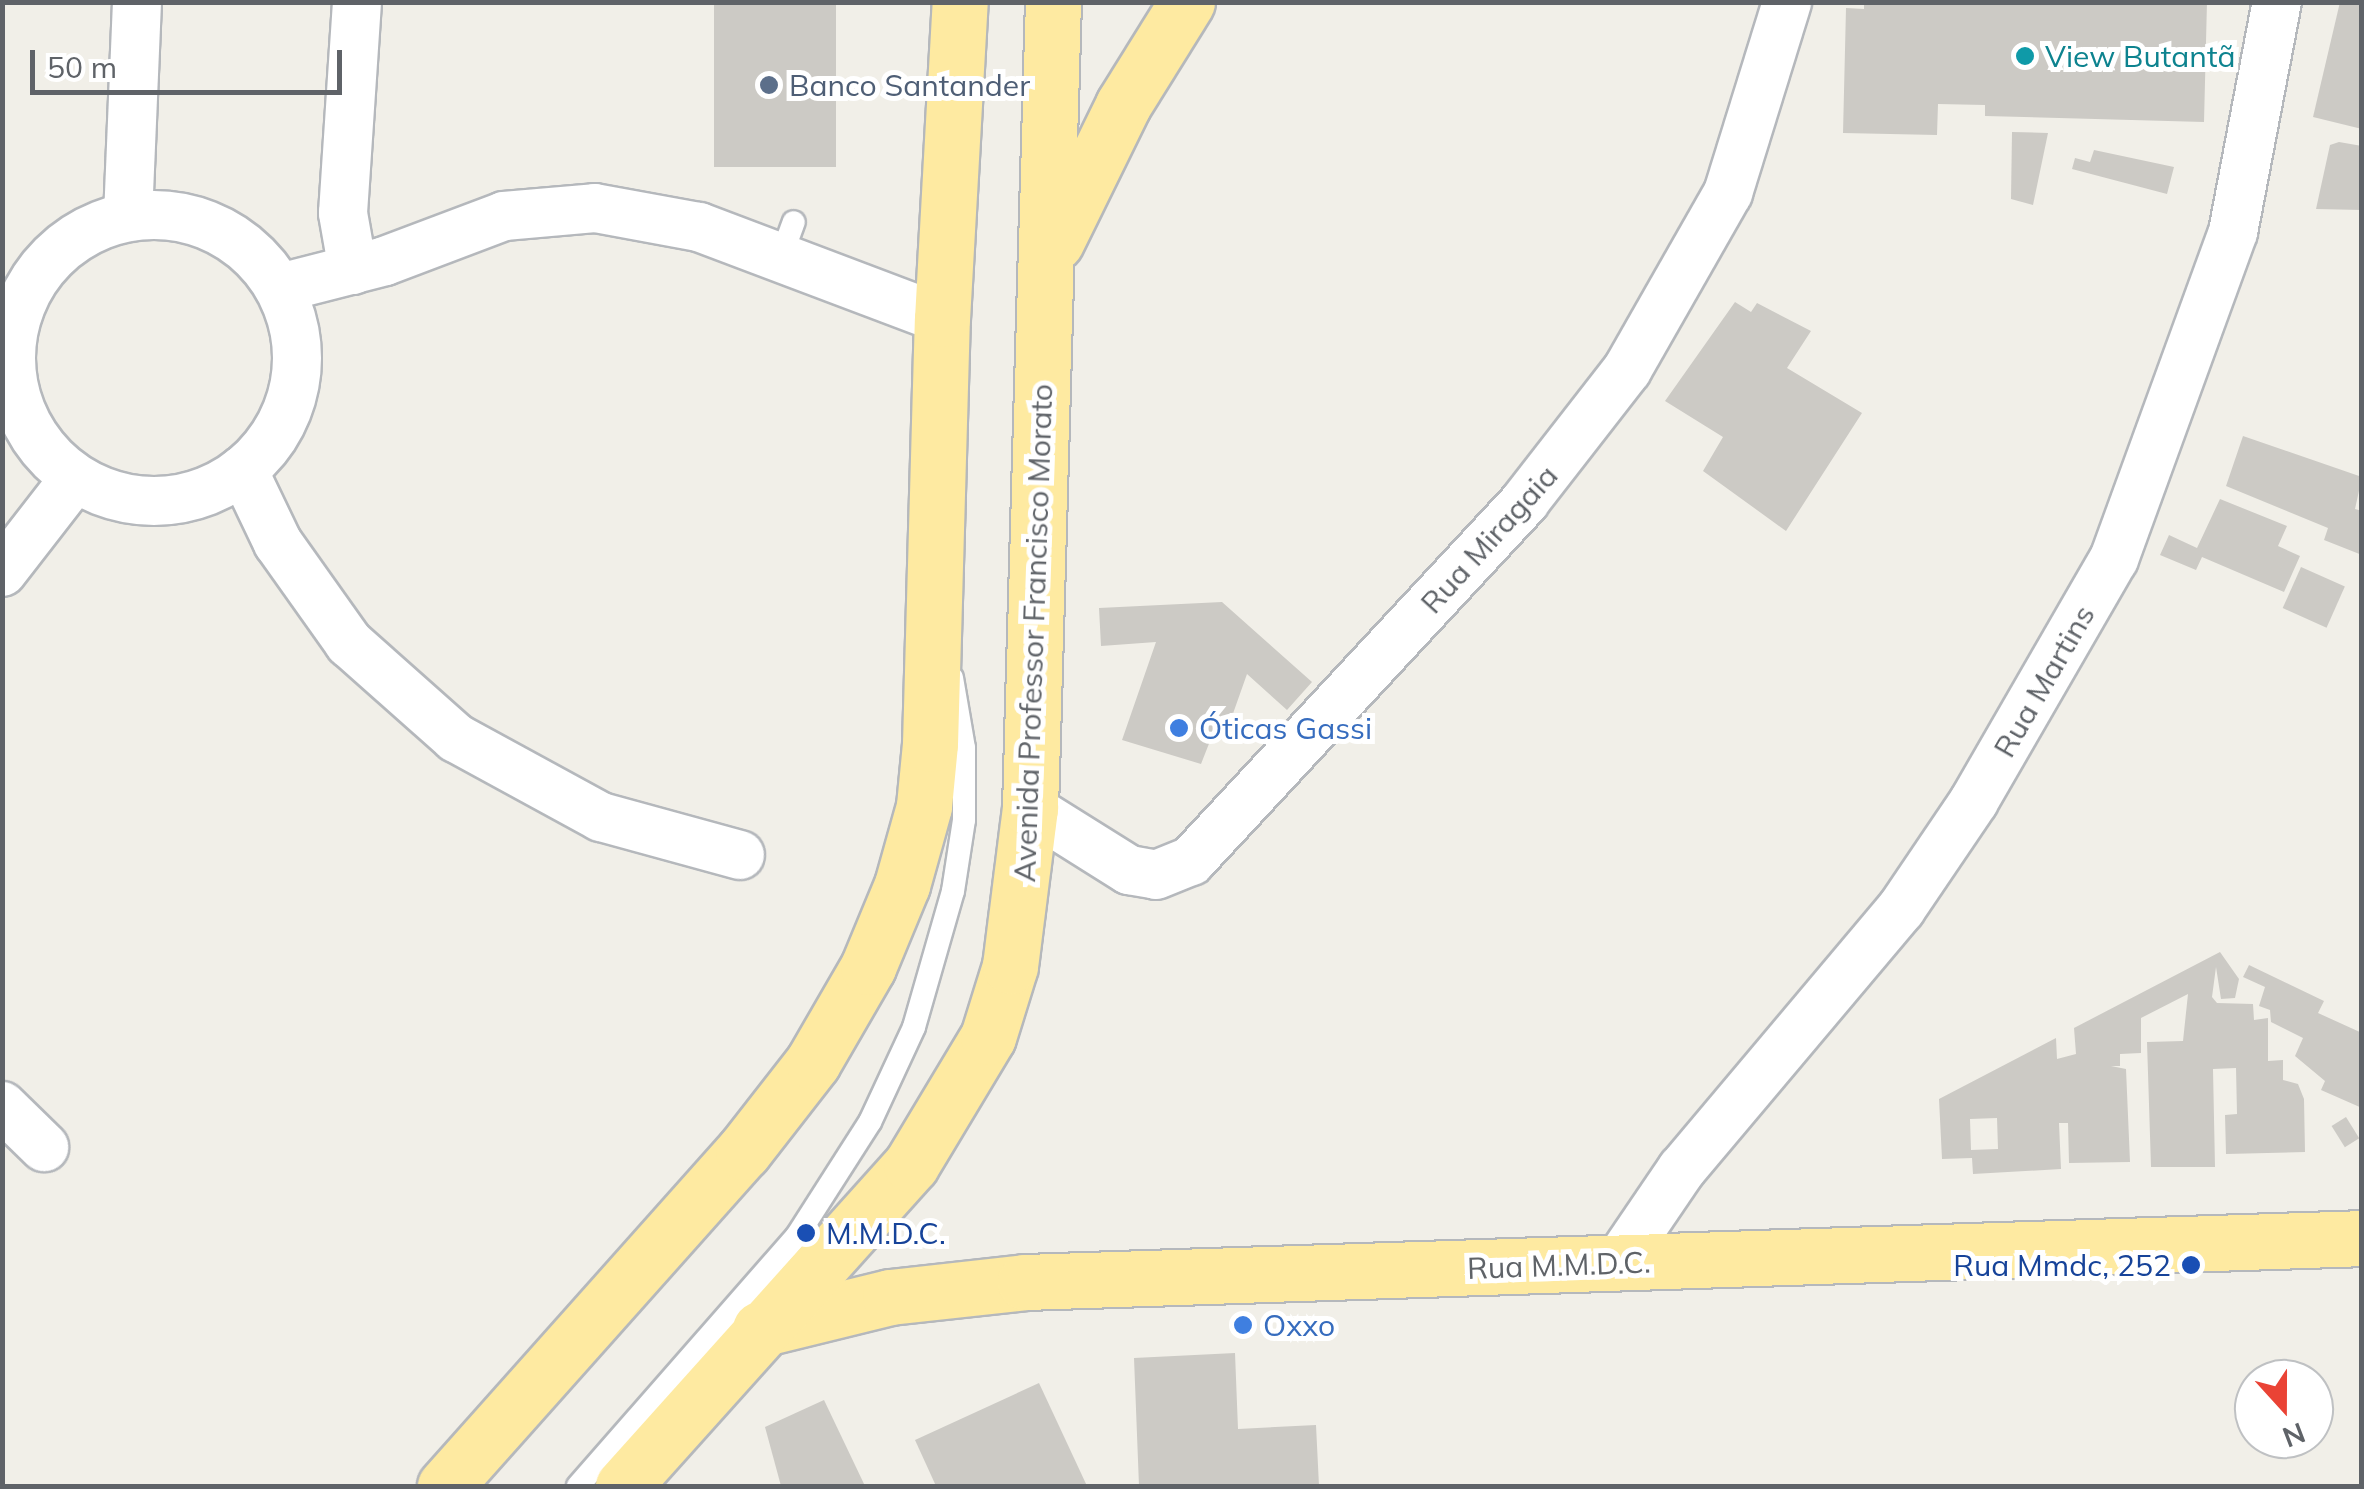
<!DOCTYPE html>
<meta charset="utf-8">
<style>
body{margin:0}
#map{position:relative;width:2364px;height:1489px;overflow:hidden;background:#f1efe8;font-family:Mulish,sans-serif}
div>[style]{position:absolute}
.building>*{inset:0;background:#cccac5;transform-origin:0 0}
.roads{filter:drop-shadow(2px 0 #b5b8bc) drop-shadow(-2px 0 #b5b8bc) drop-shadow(0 2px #b5b8bc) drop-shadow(0 -2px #b5b8bc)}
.service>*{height:22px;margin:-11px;padding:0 11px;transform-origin:11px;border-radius:11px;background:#fff}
.minor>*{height:48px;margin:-24px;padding:0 24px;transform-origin:24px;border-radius:24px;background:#fff}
.minor>.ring{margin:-24px;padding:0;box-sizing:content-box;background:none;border:48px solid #fff;border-radius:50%}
.trunk>*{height:55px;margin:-27.5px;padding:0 27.5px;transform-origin:27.5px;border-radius:27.5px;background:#feeaa1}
.dots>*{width:28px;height:28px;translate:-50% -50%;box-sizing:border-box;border:5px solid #fff;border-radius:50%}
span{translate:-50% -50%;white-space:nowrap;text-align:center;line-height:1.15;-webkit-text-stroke:10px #fff;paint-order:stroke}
.culture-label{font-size:30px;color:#0d838f}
.left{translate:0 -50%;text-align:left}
.service-label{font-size:30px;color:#4e5e75}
.street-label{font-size:30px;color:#5f6368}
.shop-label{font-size:30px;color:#366cbe}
.transit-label{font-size:30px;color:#164399}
.right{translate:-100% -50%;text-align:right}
.frame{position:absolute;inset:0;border:5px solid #5f6368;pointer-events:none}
.north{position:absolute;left:2234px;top:1359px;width:100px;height:100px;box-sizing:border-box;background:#fff;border:2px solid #bfc1c3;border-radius:50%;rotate:159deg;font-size:28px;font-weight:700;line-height:40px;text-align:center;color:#5f6368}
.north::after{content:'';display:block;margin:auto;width:35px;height:45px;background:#ea4335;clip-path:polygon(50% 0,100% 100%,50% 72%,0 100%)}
.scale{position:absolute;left:30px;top:50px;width:312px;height:45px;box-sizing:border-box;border:5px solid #5f6368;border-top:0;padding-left:12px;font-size:30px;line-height:35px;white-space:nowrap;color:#5f6368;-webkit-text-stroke:8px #fff;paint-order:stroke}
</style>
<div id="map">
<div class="building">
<div style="left:714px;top:2px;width:122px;height:165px"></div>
<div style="clip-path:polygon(1864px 2px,2207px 2px,2204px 122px,1985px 116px,1985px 105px,1938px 104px,1937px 135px,1843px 133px,1846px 8px,1864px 9px)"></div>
<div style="clip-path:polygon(2340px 2px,2362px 2px,2362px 129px,2313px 117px)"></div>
<div style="clip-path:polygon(2012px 132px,2048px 133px,2033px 205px,2011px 199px)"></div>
<div style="clip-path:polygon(2339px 142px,2362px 146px,2362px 210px,2316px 209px,2330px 145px)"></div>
<div style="clip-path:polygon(2094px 150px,2174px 167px,2167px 194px,2072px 169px,2075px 158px,2090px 162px)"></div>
<div style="clip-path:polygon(1735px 302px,1751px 312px,1757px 303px,1811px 331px,1787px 368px,1862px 413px,1786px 531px,1703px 471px,1723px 437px,1665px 401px)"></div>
<div style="clip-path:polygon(2243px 436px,2362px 477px,2355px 509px,2362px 511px,2362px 555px,2324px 540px,2328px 528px,2226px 486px)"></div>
<div style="clip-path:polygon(2220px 499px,2287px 526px,2278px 546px,2300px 556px,2284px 592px,2202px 557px,2196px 570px,2160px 555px,2169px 535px,2197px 548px)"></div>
<div style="left:2301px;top:567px;width:48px;height:45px;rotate:24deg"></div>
<div style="clip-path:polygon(1222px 602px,1312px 682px,1287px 710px,1247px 674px,1224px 739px,1212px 736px,1201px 764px,1122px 740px,1156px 642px,1101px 646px,1099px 608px)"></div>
<div style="clip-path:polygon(evenodd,2220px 952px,2239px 979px,2235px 998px,2221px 999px,2216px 967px,2212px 997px,2217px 1003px,2253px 1004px,2254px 1020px,2268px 1018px,2268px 1061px,2283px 1060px,2283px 1080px,2298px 1084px,2304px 1099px,2305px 1152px,2226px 1154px,2225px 1115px,2237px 1114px,2236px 1068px,2213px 1069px,2215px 1167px,2151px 1167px,2147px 1042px,2183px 1041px,2188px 994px,2141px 1018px,2141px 1053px,2120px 1054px,2120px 1066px,2111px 1066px,2126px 1069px,2130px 1162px,2069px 1163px,2068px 1123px,2059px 1123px,2061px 1169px,1973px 1174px,1972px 1158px,1942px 1159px,1939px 1099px,2056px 1038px,2057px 1059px,2076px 1054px,2074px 1028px,2220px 952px,1997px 1118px,1998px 1149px,1971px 1150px,1970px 1119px,1997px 1118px)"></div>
<div style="clip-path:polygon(2249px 965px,2324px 1001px,2318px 1013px,2362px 1033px,2362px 1108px,2321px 1090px,2325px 1081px,2295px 1056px,2303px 1038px,2271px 1022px,2270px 1010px,2259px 1006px,2265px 987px,2243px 977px)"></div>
<div style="left:2346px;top:1117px;width:25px;height:17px;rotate:58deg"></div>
<div style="clip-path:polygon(1235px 1353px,1238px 1429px,1316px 1425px,1319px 1486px,1139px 1486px,1134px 1358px)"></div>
<div style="clip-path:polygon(1039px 1383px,1087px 1486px,936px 1486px,915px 1440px)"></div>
<div style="clip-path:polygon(824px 1400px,865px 1486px,781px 1486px,765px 1427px)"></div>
</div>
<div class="roads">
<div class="service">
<div style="left:781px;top:257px;width:37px;rotate:-70deg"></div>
<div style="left:578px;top:1486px;width:332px;rotate:-48.8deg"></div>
<div style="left:797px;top:1236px;width:135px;rotate:-57.4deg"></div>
<div style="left:870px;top:1122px;width:105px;rotate:-65.1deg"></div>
<div style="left:914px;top:1027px;width:141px;rotate:-74deg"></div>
<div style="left:953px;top:891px;width:72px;rotate:-81.2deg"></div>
<div style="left:964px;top:820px;width:72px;rotate:-90deg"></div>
<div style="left:964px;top:748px;width:71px;rotate:-99.7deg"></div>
</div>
<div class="minor">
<div class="ring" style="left:11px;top:215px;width:238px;height:238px"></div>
<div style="left:128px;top:217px;width:215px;rotate:-87.6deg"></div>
<div style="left:353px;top:270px;width:58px;rotate:-100deg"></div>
<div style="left:343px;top:213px;width:211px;rotate:-86.2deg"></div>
<div style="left:280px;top:288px;width:108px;rotate:-14.4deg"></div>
<div style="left:385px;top:261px;width:127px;rotate:-20.7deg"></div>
<div style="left:504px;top:216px;width:91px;rotate:-5deg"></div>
<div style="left:595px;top:208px;width:106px;rotate:10.4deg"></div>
<div style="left:699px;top:227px;width:260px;rotate:20.7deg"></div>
<div style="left:243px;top:470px;width:81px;rotate:64.4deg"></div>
<div style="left:278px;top:543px;width:123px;rotate:54.6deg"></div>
<div style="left:349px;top:643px;width:143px;rotate:41.6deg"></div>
<div style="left:456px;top:738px;width:165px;rotate:28.6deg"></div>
<div style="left:601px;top:817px;width:144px;rotate:15.3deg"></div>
<div style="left:2px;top:572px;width:119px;rotate:-52.2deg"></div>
<div style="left:1030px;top:808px;width:117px;rotate:32.1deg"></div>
<div style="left:1129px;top:870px;width:27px;rotate:10deg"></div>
<div style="left:1156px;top:875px;width:38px;rotate:-22deg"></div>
<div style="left:1191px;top:861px;width:491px;rotate:-47.1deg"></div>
<div style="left:1525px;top:501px;width:166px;rotate:-52.1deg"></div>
<div style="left:1627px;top:370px;width:204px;rotate:-60.3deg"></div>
<div style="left:1728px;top:193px;width:200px;rotate:-72.8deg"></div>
<div style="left:2px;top:1106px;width:59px;rotate:44.3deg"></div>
<div style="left:1618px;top:1263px;width:114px;rotate:-55.8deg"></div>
<div style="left:1682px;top:1169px;width:340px;rotate:-49.9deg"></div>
<div style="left:1901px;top:909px;width:130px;rotate:-55.9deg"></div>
<div style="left:1974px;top:801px;width:280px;rotate:-60deg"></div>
<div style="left:2114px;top:559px;width:348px;rotate:-70deg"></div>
<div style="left:2233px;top:232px;width:234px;rotate:-79.2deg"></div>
</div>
<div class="trunk">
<div style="left:1056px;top:242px;width:153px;rotate:-63.9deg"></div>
<div style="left:1123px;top:105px;width:121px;rotate:-58.1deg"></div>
<div style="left:760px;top:1329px;width:134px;rotate:-13.8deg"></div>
<div style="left:890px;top:1297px;width:136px;rotate:-6.3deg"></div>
<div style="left:1025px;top:1282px;width:1338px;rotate:-1.88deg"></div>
<div style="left:445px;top:1486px;width:448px;rotate:-48.3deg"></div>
<div style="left:743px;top:1152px;width:114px;rotate:-52.1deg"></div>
<div style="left:813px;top:1062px;width:110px;rotate:-59.9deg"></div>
<div style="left:868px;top:967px;width:89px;rotate:-67.5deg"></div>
<div style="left:902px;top:885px;width:82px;rotate:-74.4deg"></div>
<div style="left:924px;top:806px;width:62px;rotate:-84.5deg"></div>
<div style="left:930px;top:744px;width:425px;rotate:-88.4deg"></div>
<div style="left:942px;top:319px;width:318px;rotate:-86.8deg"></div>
<div style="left:623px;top:1486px;width:431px;rotate:-48.1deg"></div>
<div style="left:911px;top:1165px;width:149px;rotate:-59deg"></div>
<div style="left:988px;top:1037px;width:74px;rotate:-72.8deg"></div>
<div style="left:1010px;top:966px;width:159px;rotate:-82.8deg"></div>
<div style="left:1030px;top:808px;width:806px;rotate:-88.37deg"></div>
</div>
</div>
<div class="dots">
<div style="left:2025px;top:56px;background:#0f9aa8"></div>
<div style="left:769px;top:85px;background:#5c6f8a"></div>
<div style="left:1179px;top:728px;background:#3f7fe0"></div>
<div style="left:806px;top:1233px;background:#1a4fb4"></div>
<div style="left:2191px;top:1265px;background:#1a4fb4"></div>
<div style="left:1243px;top:1325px;background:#3f7fe0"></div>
</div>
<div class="culture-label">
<span class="left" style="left:2045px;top:56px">View Butantã</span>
</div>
<div class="service-label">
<span class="left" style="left:789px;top:85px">Banco Santander</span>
</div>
<div class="street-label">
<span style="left:1489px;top:539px;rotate:-48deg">Rua Miragaia</span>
<span style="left:1033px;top:633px;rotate:-88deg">Avenida Professor Francisco Morato</span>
<span style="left:2044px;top:681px;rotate:-60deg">Rua Martins</span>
<span style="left:1559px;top:1265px;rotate:-2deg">Rua M.M.D.C.</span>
</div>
<div class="shop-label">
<span class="left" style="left:1199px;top:728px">Óticas Gassi</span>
<span class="left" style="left:1263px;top:1325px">Oxxo</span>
</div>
<div class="transit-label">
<span class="left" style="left:826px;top:1233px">M.M.D.C.</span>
<span class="right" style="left:2171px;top:1265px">Rua Mmdc, 252</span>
</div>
<div class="frame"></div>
<div class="north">N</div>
<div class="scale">50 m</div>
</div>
